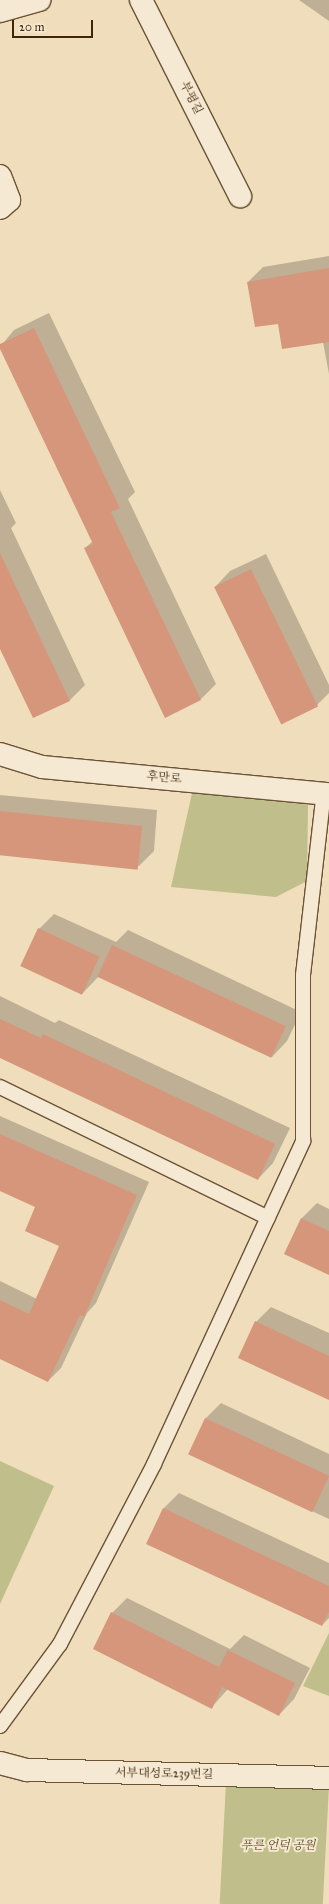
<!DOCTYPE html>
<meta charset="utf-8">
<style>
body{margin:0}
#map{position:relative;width:329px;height:1904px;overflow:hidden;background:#efddbb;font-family:"IM FELL Great Primer","Noto Serif KR",serif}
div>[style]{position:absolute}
.green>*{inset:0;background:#c0bf8c;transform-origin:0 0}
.shadow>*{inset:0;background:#0003}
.building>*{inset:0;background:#d6967b;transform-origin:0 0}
.roads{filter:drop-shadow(1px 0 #6c5336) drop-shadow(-1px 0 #6c5336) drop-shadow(0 1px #6c5336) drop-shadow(0 -1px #6c5336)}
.lane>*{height:14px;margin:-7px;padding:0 7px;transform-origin:7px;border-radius:7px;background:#f5e9d3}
.street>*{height:22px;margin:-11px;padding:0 11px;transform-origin:11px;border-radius:11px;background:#f5e9d3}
span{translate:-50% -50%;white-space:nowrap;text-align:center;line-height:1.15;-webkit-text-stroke:4px #f5e9d3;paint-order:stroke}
.street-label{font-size:12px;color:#402509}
.park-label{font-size:12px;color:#604c2a;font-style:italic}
.scale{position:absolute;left:12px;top:20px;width:81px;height:18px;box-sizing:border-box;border:2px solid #402509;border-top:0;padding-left:5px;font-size:12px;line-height:14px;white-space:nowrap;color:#402509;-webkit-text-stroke:3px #f5e9d3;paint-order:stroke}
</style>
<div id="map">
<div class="green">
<div style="clip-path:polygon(193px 789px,308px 803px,307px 881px,276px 897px,171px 887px)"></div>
<div style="clip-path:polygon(0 1461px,54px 1486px,0 1604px)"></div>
<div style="clip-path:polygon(329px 1633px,329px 1696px,303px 1686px)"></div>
<div style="left:226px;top:1783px;width:103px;height:121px;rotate:3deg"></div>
</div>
<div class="shadow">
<div style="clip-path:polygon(299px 0,329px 0,329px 21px)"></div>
<div style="clip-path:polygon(329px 256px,329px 374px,323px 342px,279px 322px,248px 282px,263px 267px)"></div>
<div style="clip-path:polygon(49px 313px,135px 492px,128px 499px,216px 684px,201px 699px,165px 717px,85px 548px,93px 541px,0 347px,14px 330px)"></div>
<div style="clip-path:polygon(0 490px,16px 523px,11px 528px,85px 685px,70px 700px,34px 717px,0 646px)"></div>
<div style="clip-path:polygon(266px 554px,329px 685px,329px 693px,316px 706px,215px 587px,230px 571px)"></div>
<div style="clip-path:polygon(0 795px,157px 810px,154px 851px,139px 866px,0 854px)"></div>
<div style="clip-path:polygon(54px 914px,116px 942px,128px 930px,301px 1012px,287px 1041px,272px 1057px,99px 976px,82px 994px,39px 929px)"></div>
<div style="clip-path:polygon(0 996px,55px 1023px,59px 1020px,290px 1128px,273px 1163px,258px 1179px,0 1056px)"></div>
<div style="clip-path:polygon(0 1116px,149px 1182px,96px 1303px,87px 1313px,61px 1368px,48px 1381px,0 1358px,0 1281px,37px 1299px,60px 1245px,37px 1207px,0 1190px)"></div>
<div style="clip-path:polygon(317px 1203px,329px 1209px,329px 1274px,285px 1253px,302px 1218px)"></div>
<div style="clip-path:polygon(271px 1307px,329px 1333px,329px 1399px,256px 1322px)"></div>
<div style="clip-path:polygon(221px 1403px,329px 1454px,329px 1519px,189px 1454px,206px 1418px)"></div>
<div style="clip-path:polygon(179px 1493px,329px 1563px,329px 1618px,322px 1625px,147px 1543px,164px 1508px)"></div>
<div style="clip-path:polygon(127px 1598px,230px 1649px,244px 1635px,310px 1668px,294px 1699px,279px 1715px,228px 1689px,211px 1708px,112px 1613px)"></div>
</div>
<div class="building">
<div style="clip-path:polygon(329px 268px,329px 342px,282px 349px,278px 324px,255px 327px,247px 282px)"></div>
<div style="clip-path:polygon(34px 328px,120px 508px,111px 512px,201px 700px,165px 718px,84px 548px,93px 544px,0 349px,0 344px)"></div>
<div style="clip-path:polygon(0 553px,70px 701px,33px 718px,0 649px)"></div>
<div style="left:251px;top:569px;width:153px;height:41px;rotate:64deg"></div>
<div style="left:0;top:811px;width:143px;height:44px;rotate:6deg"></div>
<div style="left:38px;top:928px;width:68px;height:42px;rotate:25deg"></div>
<div style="left:112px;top:945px;width:192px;height:35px;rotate:25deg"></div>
<div style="clip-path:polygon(0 1019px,41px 1038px,43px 1034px,275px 1144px,258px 1180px,0 1058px)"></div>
<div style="clip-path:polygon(0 1134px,137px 1195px,84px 1317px,80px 1315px,48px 1382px,0 1359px,0 1300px,29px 1314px,59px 1246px,25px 1231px,35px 1207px,0 1191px)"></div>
<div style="clip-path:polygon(301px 1218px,329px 1231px,329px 1275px,284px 1254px)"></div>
<div style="clip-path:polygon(255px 1321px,329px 1356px,329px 1400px,238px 1358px)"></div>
<div style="left:205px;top:1418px;width:137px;height:40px;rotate:25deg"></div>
<div style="clip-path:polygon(163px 1508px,329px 1586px,329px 1612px,322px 1626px,146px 1544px)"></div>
<div style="clip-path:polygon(111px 1612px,219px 1667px,228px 1650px,295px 1683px,279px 1716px,222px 1687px,212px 1709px,93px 1649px)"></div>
</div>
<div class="roads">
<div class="lane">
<div style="left:0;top:1087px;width:298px;rotate:26deg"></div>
<div style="left:0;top:1726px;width:102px;rotate:-53.8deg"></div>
<div style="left:60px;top:1644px;width:203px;rotate:-62.4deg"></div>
<div style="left:154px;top:1464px;width:356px;rotate:-65.2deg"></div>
<div style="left:303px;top:1141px;width:166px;rotate:-90deg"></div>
<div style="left:303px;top:975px;width:184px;rotate:-83.5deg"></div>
</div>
<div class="street">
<div style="left:141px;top:0;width:220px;rotate:63.2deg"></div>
<div style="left:0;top:11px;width:41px;rotate:-15.8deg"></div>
<div style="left:0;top:176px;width:26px;rotate:69deg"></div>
<div style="left:9px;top:200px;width:12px;rotate:138deg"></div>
<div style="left:0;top:754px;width:44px;rotate:17.2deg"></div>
<div style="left:42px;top:767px;width:288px;rotate:5.4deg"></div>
<div style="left:0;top:1763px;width:28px;rotate:15deg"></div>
<div style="left:27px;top:1770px;width:302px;rotate:1.5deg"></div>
</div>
</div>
<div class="street-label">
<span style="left:191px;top:98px;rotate:63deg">부평길</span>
<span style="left:164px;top:778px;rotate:5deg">후만로</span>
<span style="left:164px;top:1774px;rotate:1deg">서부대성로239번길</span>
</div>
<div class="park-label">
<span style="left:278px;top:1846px">푸른 언덕 공원</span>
</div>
<div class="scale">20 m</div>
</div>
